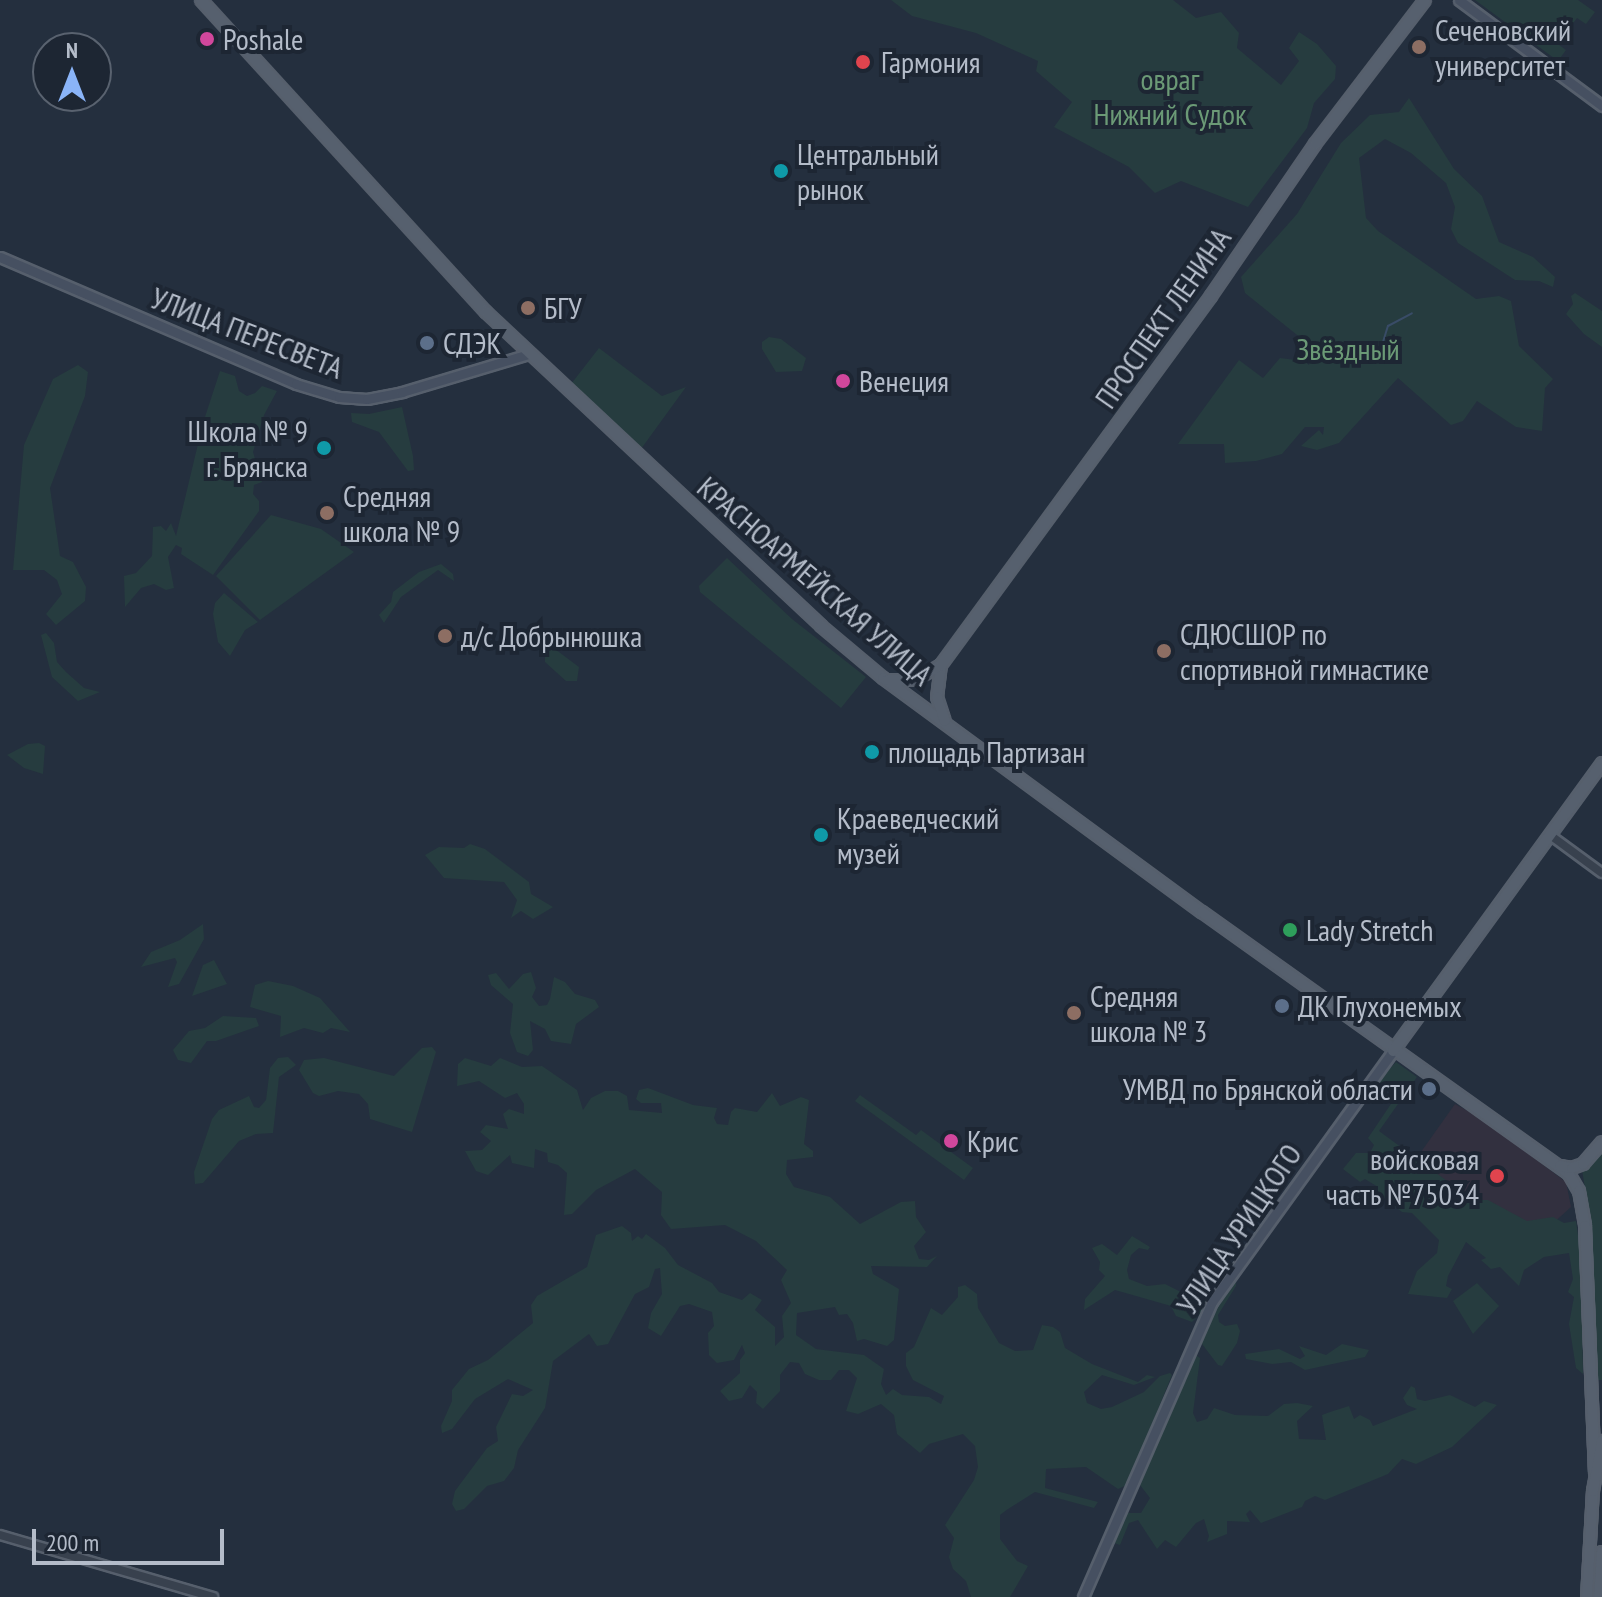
<!DOCTYPE html>
<meta charset="utf-8">
<style>
body{margin:0}
#map{position:relative;width:1602px;height:1597px;overflow:hidden;background:#242f3e;font-family:"PT Sans Narrow",sans-serif}
div>[style]{position:absolute}
.medical>*{inset:0;background:#32303f}
.green>*{inset:0;background:#263c3f}
.stream>*{height:2px;margin:-1px;padding:0 1px;transform-origin:1px;border-radius:1px;background:#394c67}
.roads{filter:drop-shadow(2px 0 #565f6c) drop-shadow(-2px 0 #565f6c) drop-shadow(0 2px #565f6c) drop-shadow(0 -2px #565f6c)}
.tertiary>*{height:8px;margin:-4px;padding:0 4px;transform-origin:4px;border-radius:4px;background:#38414e}
.secondary>*{height:9px;margin:-4.5px;padding:0 4.5px;transform-origin:4.5px;border-radius:4.5px;background:#465061}
.primary>*{height:10px;margin:-5px;padding:0 5px;transform-origin:5px;border-radius:5px;background:#56606e}
.dots>*{width:22px;height:22px;translate:-50% -50%;box-sizing:border-box;border:4px solid #1d2633;border-radius:50%}
span{translate:-50% -50%;white-space:nowrap;text-align:center;line-height:1.15;-webkit-text-stroke:8px #1d2633;paint-order:stroke}
.poi-label{font-size:30px;color:#b4bcc9}
.left{translate:0 -50%;text-align:left}
.right{translate:-100% -50%;text-align:right}
.park-label{font-size:30px;color:#6b9a76}
.street-label{font-size:30px;color:#b4bcc9}
.north{position:absolute;left:32px;top:32px;width:80px;height:80px;box-sizing:border-box;background:#1d2633;border:2px solid #59626f;border-radius:50%;rotate:0deg;font-size:22px;font-weight:700;line-height:32px;text-align:center;color:#b4bcc9}
.north::after{content:'';display:block;margin:auto;width:28px;height:36px;background:#8ab4f8;clip-path:polygon(50% 0,100% 100%,50% 72%,0 100%)}
.scale{position:absolute;left:32px;top:1529px;width:192px;height:36px;box-sizing:border-box;border:4px solid #b4bcc9;border-top:0;padding-left:10px;font-size:24px;line-height:28px;white-space:nowrap;color:#b4bcc9;-webkit-text-stroke:6px #1d2633;paint-order:stroke}
</style>
<div id="map">
<div class="medical">
<div style="clip-path:polygon(1455px 1104px,1481px 1118px,1566px 1182px,1571px 1207px,1541px 1234px,1474px 1201px,1416px 1159px)"></div>
</div>
<div class="green">
<div style="clip-path:polygon(891px 0,1173px 0,1196px 18px,1221px 12px,1239px 33px,1237px 48px,1281px 85px,1299px 61px,1289px 48px,1299px 32px,1317px 44px,1336px 66px,1335px 79px,1314px 103px,1307px 128px,1248px 207px,1181px 181px,1155px 193px,1129px 167px,1054px 127px,1072px 102px,1036px 71px,1038px 61px,976px 33px,912px 16px)"></div>
<div style="clip-path:polygon(1475px 0,1578px 0,1595px 12px,1586px 24px,1577px 18px,1558px 44px,1566px 50px,1558px 61px)"></div>
<div style="clip-path:polygon(1409px 98px,1454px 169px,1482px 196px,1499px 242px,1533px 257px,1555px 277px,1553px 287px,1539px 281px,1515px 280px,1458px 243px,1451px 229px,1455px 207px,1446px 183px,1411px 153px,1385px 139px,1359px 158px,1366px 218px,1378px 231px,1476px 299px,1499px 296px,1511px 301px,1519px 346px,1553px 379px,1545px 388px,1542px 431px,1516px 427px,1477px 401px,1463px 421px,1451px 425px,1398px 378px,1339px 443px,1317px 450px,1301px 446px,1319px 430px,1323px 435px,1324px 427px,1305px 427px,1282px 454px,1256px 461px,1225px 463px,1224px 444px,1178px 444px,1239px 360px,1263px 378px,1280px 358px,1304px 361px,1309px 365px,1312px 347px,1245px 293px,1241px 277px,1297px 214px,1341px 143px,1370px 115px,1399px 112px)"></div>
<div style="clip-path:polygon(1575px 293px,1602px 311px,1602px 347px,1584px 334px,1566px 314px,1573px 304px,1571px 296px)"></div>
<div style="clip-path:polygon(769px 337px,781px 339px,806px 358px,802px 371px,776px 372px,762px 349px,762px 342px)"></div>
<div style="clip-path:polygon(599px 348px,662px 396px,686px 387px,641px 449px,571px 384px)"></div>
<div style="clip-path:polygon(78px 365px,88px 372px,85px 396px,50px 488px,60px 556px,73px 562px,86px 587px,85px 601px,56px 625px,46px 614px,62px 594px,57px 580px,44px 570px,13px 570px,24px 445px,53px 379px)"></div>
<div style="clip-path:polygon(220px 371px,235px 376px,239px 391px,247px 396px,255px 393px,262px 386px,277px 391px,264px 415px,253px 452px,262px 482px,254px 485px,253px 494px,259px 501px,259px 511px,213px 575px,181px 554px,182px 548px,176px 545px,168px 557px,174px 588px,166px 590px,154px 584px,141px 588px,125px 607px,124px 576px,136px 573px,152px 556px,153px 527px,161px 526px,166px 531px,171px 523px,176px 536px,203px 423px)"></div>
<div style="clip-path:polygon(402px 407px,413px 456px,414px 470px,408px 471px,379px 432px,352px 422px,351px 413px,369px 414px)"></div>
<div style="clip-path:polygon(271px 515px,321px 529px,354px 552px,260px 620px,216px 576px)"></div>
<div style="clip-path:polygon(727px 558px,792px 619px,866px 677px,841px 708px,700px 592px,699px 586px)"></div>
<div style="clip-path:polygon(441px 564px,453px 574px,454px 581px,438px 570px,401px 597px,384px 623px,379px 615px,391px 602px,393px 592px,419px 572px)"></div>
<div style="clip-path:polygon(224px 593px,258px 622px,245px 630px,230px 656px,218px 642px,213px 614px,215px 603px)"></div>
<div style="clip-path:polygon(46px 633px,54px 643px,57px 662px,66px 672px,84px 688px,100px 692px,78px 701px,52px 677px,41px 635px)"></div>
<div style="clip-path:polygon(555px 649px,579px 667px,577px 681px,566px 681px,545px 662px,545px 651px)"></div>
<div style="clip-path:polygon(39px 743px,45px 746px,43px 774px,24px 768px,7px 755px,28px 744px)"></div>
<div style="clip-path:polygon(470px 844px,485px 849px,529px 882px,531px 894px,553px 907px,533px 919px,521px 911px,511px 918px,517px 900px,504px 882px,444px 878px,425px 855px,439px 847px,464px 848px)"></div>
<div style="clip-path:polygon(203px 924px,204px 939px,179px 984px,168px 987px,177px 962px,175px 958px,141px 967px,151px 952px,180px 940px)"></div>
<div style="clip-path:polygon(214px 960px,227px 984px,192px 996px,203px 965px)"></div>
<div style="clip-path:polygon(531px 972px,536px 988px,532px 997px,539px 1006px,547px 1005px,550px 999px,554px 977px,565px 982px,575px 994px,595px 1000px,599px 1007px,576px 1024px,571px 1044px,551px 1041px,545px 1029px,530px 1021px,533px 1050px,528px 1056px,517px 1052px,510px 1033px,513px 1004px,491px 985px,488px 975px,496px 973px,509px 989px,523px 974px)"></div>
<div style="clip-path:polygon(268px 981px,293px 986px,320px 998px,350px 1032px,331px 1028px,323px 1033px,304px 1028px,280px 1037px,281px 1016px,250px 1007px,255px 985px)"></div>
<div style="clip-path:polygon(223px 1016px,256px 1018px,259px 1026px,216px 1041px,207px 1041px,191px 1063px,178px 1060px,173px 1050px,189px 1031px,205px 1028px)"></div>
<div style="clip-path:polygon(432px 1047px,436px 1052px,412px 1132px,370px 1119px,368px 1104px,359px 1094px,338px 1091px,319px 1096px,313px 1093px,299px 1070px,304px 1060px,324px 1058px,394px 1076px,422px 1048px)"></div>
<div style="clip-path:polygon(288px 1057px,296px 1065px,279px 1077px,273px 1133px,256px 1134px,239px 1141px,203px 1183px,195px 1184px,194px 1172px,212px 1119px,219px 1110px,249px 1096px,254px 1107px,259px 1108px,266px 1100px,270px 1068px,278px 1058px)"></div>
<div style="clip-path:polygon(465px 1058px,491px 1066px,500px 1058px,522px 1067px,542px 1066px,577px 1090px,583px 1110px,591px 1098px,605px 1091px,618px 1091px,627px 1096px,629px 1110px,662px 1113px,661px 1103px,641px 1103px,636px 1099px,639px 1090px,648px 1088px,693px 1105px,717px 1108px,714px 1118px,717px 1124px,728px 1125px,731px 1112px,735px 1108px,757px 1112px,772px 1093px,780px 1106px,801px 1097px,809px 1100px,804px 1144px,813px 1151px,813px 1157px,787px 1160px,786px 1174px,794px 1187px,830px 1197px,860px 1224px,901px 1202px,915px 1201px,916px 1217px,926px 1232px,914px 1246px,919px 1259px,929px 1260px,937px 1256px,927px 1267px,871px 1266px,873px 1274px,899px 1289px,894px 1340px,887px 1346px,864px 1339px,857px 1341px,853px 1323px,847px 1314px,839px 1315px,835px 1307px,797px 1313px,796px 1335px,816px 1349px,864px 1355px,884px 1369px,881px 1384px,886px 1395px,893px 1389px,902px 1395px,929px 1397px,941px 1404px,944px 1396px,913px 1380px,906px 1366px,906px 1353px,914px 1347px,931px 1308px,942px 1315px,958px 1297px,958px 1287px,965px 1285px,977px 1294px,978px 1308px,999px 1343px,1015px 1351px,1033px 1350px,1042px 1325px,1053px 1327px,1060px 1332px,1065px 1348px,1092px 1364px,1138px 1382px,1147px 1375px,1155px 1377px,1134px 1385px,1102px 1375px,1084px 1392px,1087px 1403px,1101px 1409px,1112px 1407px,1144px 1392px,1160px 1376px,1170px 1373px,1172px 1375px,1127px 1485px,1118px 1489px,1086px 1467px,1046px 1469px,1045px 1488px,1098px 1502px,1094px 1508px,1035px 1492px,1008px 1509px,1000px 1515px,1000px 1539px,1017px 1561px,1028px 1566px,1010px 1597px,971px 1597px,966px 1581px,953px 1569px,949px 1557px,954px 1538px,945px 1525px,974px 1480px,978px 1467px,975px 1446px,963px 1434px,929px 1444px,920px 1453px,897px 1434px,894px 1415px,881px 1404px,858px 1414px,846px 1411px,857px 1378px,849px 1370px,839px 1370px,831px 1380px,819px 1380px,805px 1374px,799px 1363px,790px 1362px,780px 1375px,780px 1391px,763px 1409px,756px 1403px,757px 1392px,750px 1385px,742px 1398px,729px 1401px,720px 1391px,740px 1373px,740px 1360px,745px 1353px,742px 1345px,734px 1360px,717px 1363px,709px 1355px,708px 1333px,714px 1326px,712px 1312px,689px 1304px,680px 1306px,661px 1336px,648px 1328px,651px 1313px,662px 1294px,660px 1268px,655px 1269px,649px 1287px,635px 1294px,608px 1344px,597px 1346px,589px 1334px,553px 1361px,545px 1408px,518px 1450px,514px 1468px,504px 1481px,487px 1486px,464px 1509px,456px 1511px,452px 1504px,455px 1491px,487px 1448px,498px 1441px,496px 1427px,512px 1394px,523px 1396px,533px 1390px,508px 1379px,475px 1399px,452px 1429px,442px 1433px,441px 1426px,452px 1401px,452px 1390px,469px 1369px,488px 1360px,533px 1323px,531px 1305px,537px 1296px,587px 1267px,596px 1235px,622px 1226px,631px 1233px,632px 1241px,638px 1236px,642px 1239px,646px 1234px,665px 1248px,678px 1265px,712px 1283px,719px 1292px,742px 1300px,750px 1293px,762px 1300px,755px 1310px,775px 1327px,775px 1346px,784px 1337px,782px 1316px,791px 1303px,781px 1280px,787px 1270px,756px 1241px,725px 1225px,671px 1229px,661px 1215px,662px 1192px,635px 1169px,596px 1190px,572px 1214px,564px 1215px,567px 1173px,558px 1165px,548px 1162px,547px 1153px,535px 1149px,534px 1168px,512px 1163px,510px 1155px,488px 1175px,476px 1171px,465px 1151px,482px 1150px,491px 1141px,480px 1132px,486px 1125px,508px 1129px,503px 1114px,509px 1109px,524px 1114px,524px 1104px,517px 1093px,505px 1098px,479px 1081px,457px 1086px,458px 1064px)"></div>
<div style="clip-path:polygon(1396px 1062px,1417px 1077px,1379px 1131px,1473px 1200px,1488px 1200px,1527px 1221px,1553px 1217px,1564px 1223px,1576px 1221px,1581px 1257px,1583px 1374px,1576px 1368px,1569px 1324px,1574px 1297px,1568px 1292px,1573px 1279px,1569px 1253px,1544px 1257px,1524px 1270px,1519px 1286px,1500px 1267px,1491px 1269px,1481px 1260px,1486px 1258px,1466px 1242px,1448px 1276px,1446px 1286px,1452px 1289px,1447px 1298px,1408px 1294px,1417px 1271px,1437px 1253px,1439px 1240px,1412px 1213px,1402px 1212px,1378px 1194px,1378px 1187px,1365px 1179px,1360px 1182px,1343px 1169px,1356px 1153px,1370px 1153px,1374px 1145px,1368px 1138px,1397px 1095px,1378px 1081px)"></div>
<div style="clip-path:polygon(860px 1095px,916px 1135px,921px 1130px,973px 1168px,964px 1180px,855px 1101px)"></div>
<div style="clip-path:polygon(1602px 1148px,1602px 1380px,1598px 1380px,1590px 1218px,1582px 1170px)"></div>
<div style="clip-path:polygon(1132px 1236px,1150px 1247px,1148px 1250px,1139px 1248px,1131px 1255px,1127px 1270px,1129px 1279px,1147px 1286px,1165px 1284px,1195px 1299px,1209px 1290px,1204px 1310px,1192px 1322px,1176px 1316px,1171px 1306px,1115px 1290px,1084px 1310px,1085px 1299px,1105px 1276px,1099px 1270px,1100px 1262px,1092px 1248px,1102px 1244px,1117px 1255px)"></div>
<div style="clip-path:polygon(1237px 1272px,1236px 1286px,1218px 1315px,1219px 1322px,1225px 1326px,1237px 1324px,1240px 1331px,1237px 1343px,1222px 1366px,1218px 1365px,1202px 1344px,1202px 1336px,1215px 1306px,1234px 1283px)"></div>
<div style="clip-path:polygon(1477px 1283px,1499px 1306px,1473px 1334px,1453px 1301px)"></div>
<div style="clip-path:polygon(1342px 1344px,1369px 1350px,1365px 1357px,1305px 1370px,1291px 1362px,1272px 1364px,1246px 1359px,1245px 1354px,1279px 1349px,1300px 1359px,1305px 1356px,1299px 1346px,1326px 1355px)"></div>
<div style="clip-path:polygon(1194px 1354px,1200px 1358px,1193px 1413px,1197px 1422px,1207px 1419px,1214px 1408px,1235px 1415px,1268px 1416px,1284px 1404px,1297px 1403px,1313px 1406px,1297px 1421px,1299px 1439px,1326px 1440px,1322px 1415px,1330px 1412px,1349px 1406px,1354px 1419px,1360px 1415px,1370px 1420px,1373px 1426px,1417px 1409px,1407px 1405px,1403px 1398px,1411px 1386px,1415px 1388px,1417px 1399px,1425px 1401px,1450px 1395px,1475px 1407px,1484px 1401px,1497px 1405px,1452px 1447px,1416px 1464px,1402px 1459px,1388px 1474px,1325px 1500px,1315px 1496px,1305px 1501px,1302px 1507px,1261px 1523px,1250px 1510px,1246px 1514px,1250px 1522px,1227px 1521px,1227px 1534px,1207px 1542px,1209px 1536px,1204px 1519px,1196px 1523px,1176px 1547px,1165px 1540px,1157px 1549px,1138px 1520px,1129px 1523px,1120px 1545px,1114px 1543px,1125px 1513px,1141px 1513px,1150px 1498px,1140px 1485px)"></div>
</div>
<div class="stream">
<div style="left:1383px;top:342px;width:17px;rotate:-73deg"></div>
<div style="left:1388px;top:326px;width:27px;rotate:-28deg"></div>
</div>
<div class="roads">
<div class="tertiary">
<div style="left:1550px;top:835px;width:64px;rotate:36.2deg"></div>
<div style="left:0;top:1535px;width:222px;rotate:16.2deg"></div>
</div>
<div class="secondary">
<div style="left:1459px;top:0;width:178px;rotate:36.5deg"></div>
<div style="left:0;top:257px;width:322px;rotate:23.2deg"></div>
<div style="left:296px;top:384px;width:45px;rotate:16.8deg"></div>
<div style="left:339px;top:397px;width:28px;rotate:4deg"></div>
<div style="left:367px;top:399px;width:36px;rotate:-11deg"></div>
<div style="left:402px;top:392px;width:133px;rotate:-16.7deg"></div>
<div style="left:1083px;top:1597px;width:322px;rotate:-66.4deg"></div>
<div style="left:1212px;top:1302px;width:309px;rotate:-54.2deg"></div>
</div>
<div class="primary">
<div style="left:201px;top:0;width:423px;rotate:47.6deg"></div>
<div style="left:486px;top:312px;width:459px;rotate:43.1deg"></div>
<div style="left:821px;top:626px;width:81px;rotate:40deg"></div>
<div style="left:883px;top:678px;width:396px;rotate:36.3deg"></div>
<div style="left:1202px;top:912px;width:451px;rotate:35.5deg"></div>
<div style="left:1569px;top:1174px;width:20px;rotate:60deg"></div>
<div style="left:1579px;top:1191px;width:36px;rotate:80deg"></div>
<div style="left:1585px;top:1226px;width:246px;rotate:87.7deg"></div>
<div style="left:941px;top:665px;width:32px;rotate:97deg"></div>
<div style="left:937px;top:697px;width:25px;rotate:72deg"></div>
<div style="left:888px;top:680px;width:27px"></div>
<div style="left:915px;top:680px;width:30px;rotate:-30deg"></div>
<div style="left:941px;top:665px;width:457px;rotate:-53.8deg"></div>
<div style="left:1211px;top:296px;width:184px;rotate:-55.6deg"></div>
<div style="left:1315px;top:144px;width:181px;rotate:-52.6deg"></div>
<div style="left:1393px;top:1051px;width:356px;rotate:-54deg"></div>
<div style="left:1560px;top:1166px;width:12px;rotate:9deg"></div>
<div style="left:1572px;top:1168px;width:12px;rotate:-20deg"></div>
<div style="left:1583px;top:1164px;width:29px;rotate:-49deg"></div>
<div style="left:1587px;top:1597px;width:106px;rotate:-86.8deg"></div>
<div style="left:1593px;top:1491px;width:51px;rotate:-79.8deg"></div>
<div style="left:1599px;top:1597px;width:45px;rotate:-86.2deg"></div>
</div>
</div>
<div class="dots">
<div style="left:207px;top:39px;background:#d1479c"></div>
<div style="left:1419px;top:47px;background:#8d6e63"></div>
<div style="left:863px;top:62px;background:#e0444e"></div>
<div style="left:781px;top:171px;background:#0f9aa8"></div>
<div style="left:528px;top:308px;background:#8d6e63"></div>
<div style="left:427px;top:343px;background:#5c6f8a"></div>
<div style="left:843px;top:381px;background:#d1479c"></div>
<div style="left:324px;top:448px;background:#0f9aa8"></div>
<div style="left:327px;top:513px;background:#8d6e63"></div>
<div style="left:445px;top:636px;background:#8d6e63"></div>
<div style="left:1164px;top:651px;background:#8d6e63"></div>
<div style="left:872px;top:752px;background:#0f9aa8"></div>
<div style="left:821px;top:835px;background:#0f9aa8"></div>
<div style="left:1290px;top:930px;background:#2e9e5b"></div>
<div style="left:1282px;top:1006px;background:#5c6f8a"></div>
<div style="left:1074px;top:1013px;background:#8d6e63"></div>
<div style="left:1429px;top:1089px;background:#5c6f8a"></div>
<div style="left:951px;top:1141px;background:#d1479c"></div>
<div style="left:1497px;top:1176px;background:#e0444e"></div>
</div>
<div class="poi-label">
<span class="left" style="left:1435px;top:47px">Сеченовский<br>университет</span>
<span class="left" style="left:223px;top:39px">Poshale</span>
<span class="left" style="left:881px;top:62px">Гармония</span>
<span class="left" style="left:797px;top:171px">Центральный<br>рынок</span>
<span class="left" style="left:544px;top:308px">БГУ</span>
<span class="left" style="left:443px;top:343px">СДЭК</span>
<span class="left" style="left:859px;top:381px">Венеция</span>
<span class="right" style="left:308px;top:448px">Школа № 9<br>г. Брянска</span>
<span class="left" style="left:343px;top:513px">Средняя<br>школа № 9</span>
<span class="left" style="left:1180px;top:651px">СДЮСШОР по<br>спортивной гимнастике</span>
<span class="left" style="left:461px;top:636px">д/с Добрынюшка</span>
<span class="left" style="left:888px;top:752px">площадь Партизан</span>
<span class="left" style="left:837px;top:835px">Краеведческий<br>музей</span>
<span class="left" style="left:1306px;top:930px">Lady Stretch</span>
<span class="left" style="left:1090px;top:1013px">Средняя<br>школа № 3</span>
<span class="left" style="left:1298px;top:1006px">ДК Глухонемых</span>
<span class="right" style="left:1413px;top:1089px">УМВД по Брянской области</span>
<span class="left" style="left:967px;top:1141px">Крис</span>
<span class="right" style="left:1479px;top:1176px">войсковая<br>часть №75034</span>
</div>
<div class="park-label">
<span style="left:1170px;top:96px">овраг<br>Нижний Судок</span>
<span style="left:1348px;top:349px">Звёздный</span>
</div>
<div class="street-label">
<span style="left:1163px;top:318px;rotate:-55deg">ПРОСПЕКТ ЛЕНИНА</span>
<span style="left:247px;top:333px;rotate:21deg">УЛИЦА ПЕРЕСВЕТА</span>
<span style="left:815px;top:581px;rotate:41deg">КРАСНОАРМЕЙСКАЯ УЛИЦА</span>
<span style="left:1239px;top:1229px;rotate:-56deg">УЛИЦА УРИЦКОГО</span>
</div>
<div class="north">N</div>
<div class="scale">200 m</div>
</div>
